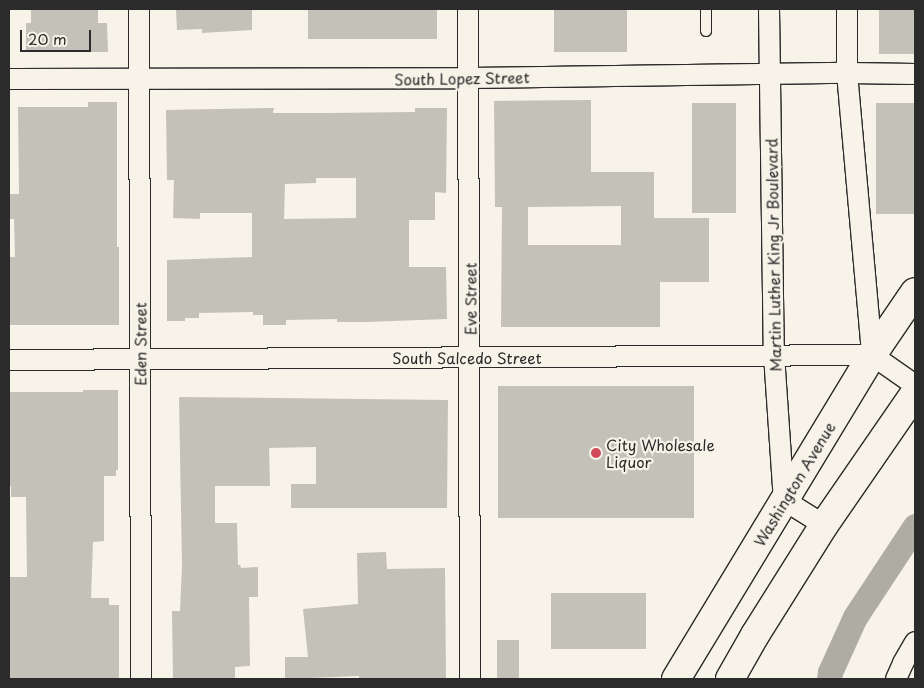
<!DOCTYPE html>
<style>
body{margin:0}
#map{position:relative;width:924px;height:688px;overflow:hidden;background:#f7f3e8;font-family:"Playpen Sans",sans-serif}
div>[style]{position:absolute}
.canal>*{height:25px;margin:-12.5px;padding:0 12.5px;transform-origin:12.5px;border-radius:12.5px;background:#afaca4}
.building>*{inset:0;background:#c4c1b9;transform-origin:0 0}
.roads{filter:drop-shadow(1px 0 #2b2b2b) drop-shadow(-1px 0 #2b2b2b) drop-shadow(0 1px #2b2b2b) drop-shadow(0 -1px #2b2b2b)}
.lane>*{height:10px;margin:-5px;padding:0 5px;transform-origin:5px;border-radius:5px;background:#f7f3e8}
.street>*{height:20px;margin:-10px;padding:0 10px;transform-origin:10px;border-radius:10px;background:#f7f3e8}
.secondary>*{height:28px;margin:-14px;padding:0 14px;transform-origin:14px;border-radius:14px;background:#f7f3e8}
.dots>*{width:14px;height:14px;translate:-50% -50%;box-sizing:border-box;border:2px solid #f7f3e8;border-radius:50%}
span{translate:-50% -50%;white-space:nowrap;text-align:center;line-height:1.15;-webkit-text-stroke:4.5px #f7f3e8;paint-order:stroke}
.street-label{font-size:15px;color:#2b2b2b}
.poi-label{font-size:15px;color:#2b2b2b}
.left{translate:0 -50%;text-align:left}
.frame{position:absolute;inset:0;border:10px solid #2b2b2b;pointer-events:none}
.scale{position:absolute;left:20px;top:30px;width:71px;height:22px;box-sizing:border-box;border:2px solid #2b2b2b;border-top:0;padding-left:6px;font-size:15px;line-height:18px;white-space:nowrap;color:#2b2b2b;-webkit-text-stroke:4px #f7f3e8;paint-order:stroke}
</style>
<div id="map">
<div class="canal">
<div style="left:829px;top:679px;width:7px;rotate:-82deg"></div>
<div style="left:830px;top:672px;width:60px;rotate:-65.6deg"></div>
<div style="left:855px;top:617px;width:109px;rotate:-56.6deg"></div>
</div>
<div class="building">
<div style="clip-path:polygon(31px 9px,98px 9px,98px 23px,107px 23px,108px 52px,26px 52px,26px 23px,31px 23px)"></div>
<div style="clip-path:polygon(176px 9px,252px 9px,252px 30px,202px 33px,202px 29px,177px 30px)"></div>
<div style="left:308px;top:9px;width:129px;height:30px"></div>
<div style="left:554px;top:9px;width:73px;height:43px"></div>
<div style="left:879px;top:9px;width:36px;height:45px"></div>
<div style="clip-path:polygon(evenodd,591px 100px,591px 172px,654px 172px,654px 218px,709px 218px,709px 282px,660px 282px,660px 327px,501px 327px,502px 207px,495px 207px,494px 101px,591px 100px,621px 206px,621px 245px,528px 245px,528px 207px,621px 206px)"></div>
<div style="clip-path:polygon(88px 102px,117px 102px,117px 247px,119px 247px,119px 325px,9px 325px,9px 257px,15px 257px,14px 219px,9px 219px,9px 194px,19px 194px,18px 107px,88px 107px)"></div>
<div style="left:692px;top:103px;width:44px;height:110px"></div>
<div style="left:876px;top:103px;width:39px;height:111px"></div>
<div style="clip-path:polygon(evenodd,274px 108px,273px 113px,328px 113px,415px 112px,415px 108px,447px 108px,446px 193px,435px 192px,435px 220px,409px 220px,409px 267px,446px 267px,447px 319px,366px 322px,337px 322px,337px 319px,286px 320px,286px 325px,263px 325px,263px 315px,253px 315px,253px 312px,199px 313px,199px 318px,185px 318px,185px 321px,167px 321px,167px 260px,252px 257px,252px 213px,200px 213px,200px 219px,173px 218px,174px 180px,167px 180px,166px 110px,274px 108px,316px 178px,356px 178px,356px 218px,284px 219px,285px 184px,316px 183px,316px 178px)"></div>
<div style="left:694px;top:386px;width:132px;height:196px;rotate:90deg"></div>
<div style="clip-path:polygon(83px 390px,118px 390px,118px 470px,116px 470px,116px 476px,104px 476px,104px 541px,93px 542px,91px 598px,109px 598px,109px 605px,119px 605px,119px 679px,9px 678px,9px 577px,27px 577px,26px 497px,11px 497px,11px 486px,9px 486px,9px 392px,83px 392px)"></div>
<div style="clip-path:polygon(179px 397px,448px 400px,447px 508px,291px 508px,291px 484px,316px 484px,316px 447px,269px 448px,270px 486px,215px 486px,215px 523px,237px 523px,238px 565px,240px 565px,241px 568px,258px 567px,258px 597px,249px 597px,250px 666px,235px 667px,235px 679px,173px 679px,172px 611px,180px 611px,182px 566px)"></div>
<div style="clip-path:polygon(386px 552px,387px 569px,445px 568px,446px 679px,359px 679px,359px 676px,285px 679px,285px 657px,308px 657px,303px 609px,358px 604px,357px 553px)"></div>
<div style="left:551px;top:593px;width:95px;height:56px"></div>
<div style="left:497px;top:640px;width:22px;height:39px"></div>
</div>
<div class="roads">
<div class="lane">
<div style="left:706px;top:9px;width:22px;rotate:90deg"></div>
</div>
<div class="street">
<div style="left:139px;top:9px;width:670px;rotate:89.83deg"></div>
<div style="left:468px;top:9px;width:670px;rotate:89.83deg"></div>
<div style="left:769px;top:9px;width:346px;rotate:89.2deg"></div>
<div style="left:774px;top:355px;width:145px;rotate:86.1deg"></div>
<div style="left:784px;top:500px;width:47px;rotate:32deg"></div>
<div style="left:847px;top:9px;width:64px;rotate:90deg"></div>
<div style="left:847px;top:73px;width:283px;rotate:84.9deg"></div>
<div style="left:9px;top:79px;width:459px;rotate:-0.1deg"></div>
<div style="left:468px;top:78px;width:379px;rotate:-0.8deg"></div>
<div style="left:847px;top:73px;width:68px;rotate:0.8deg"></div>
<div style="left:9px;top:360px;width:863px;rotate:-0.33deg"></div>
<div style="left:872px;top:355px;width:52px;rotate:34.9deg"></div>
<div style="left:896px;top:679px;width:17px;rotate:-66deg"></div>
<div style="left:903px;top:663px;width:24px;rotate:-60deg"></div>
</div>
<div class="secondary">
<div style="left:676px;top:679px;width:379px;rotate:-58.8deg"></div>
<div style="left:872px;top:355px;width:76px;rotate:-55.7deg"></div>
<div style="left:730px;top:679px;width:51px;rotate:-60.4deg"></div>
<div style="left:755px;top:635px;width:130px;rotate:-57.9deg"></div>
<div style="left:824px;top:525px;width:160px;rotate:-55.4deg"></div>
</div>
</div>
<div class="dots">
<div style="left:596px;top:453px;background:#d1495b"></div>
</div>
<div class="street-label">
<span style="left:462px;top:78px;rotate:-1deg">South Lopez Street</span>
<span style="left:773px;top:255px;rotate:-91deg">Martin Luther King Jr Boulevard</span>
<span style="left:470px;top:299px;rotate:-90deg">Eve Street</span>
<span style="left:140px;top:344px;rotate:-90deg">Eden Street</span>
<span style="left:467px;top:358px">South Salcedo Street</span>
<span style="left:794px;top:484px;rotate:-59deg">Washington Avenue</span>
</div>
<div class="poi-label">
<span class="left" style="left:606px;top:453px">City Wholesale<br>Liquor</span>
</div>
<div class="frame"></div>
<div class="scale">20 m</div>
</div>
